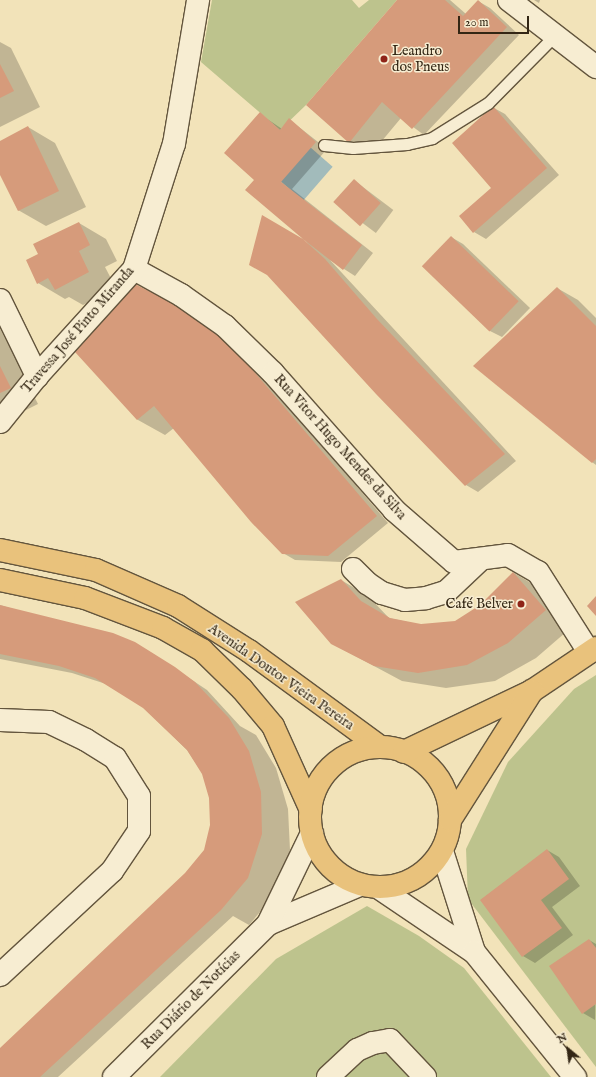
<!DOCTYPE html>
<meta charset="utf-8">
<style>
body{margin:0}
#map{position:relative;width:596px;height:1077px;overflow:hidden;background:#f2e3b9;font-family:"IM FELL English",serif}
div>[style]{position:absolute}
.green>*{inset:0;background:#bdc38d}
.water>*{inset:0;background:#a2bbbb;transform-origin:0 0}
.shadow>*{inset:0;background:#0003;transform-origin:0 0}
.building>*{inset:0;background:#d69b7b;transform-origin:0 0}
.roads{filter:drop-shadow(1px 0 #63553d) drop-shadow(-1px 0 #63553d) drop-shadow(0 1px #63553d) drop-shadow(0 -1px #63553d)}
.service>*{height:11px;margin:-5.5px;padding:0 5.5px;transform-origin:5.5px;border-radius:5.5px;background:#f7edd2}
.minor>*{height:22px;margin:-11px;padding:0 11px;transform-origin:11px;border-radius:11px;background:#f7edd2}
.secondary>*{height:22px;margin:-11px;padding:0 11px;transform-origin:11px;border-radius:11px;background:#f7edd2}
.primary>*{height:22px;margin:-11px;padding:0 11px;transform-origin:11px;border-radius:11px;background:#e9c27c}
.primary>.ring{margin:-11px;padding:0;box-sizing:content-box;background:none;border:22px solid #e9c27c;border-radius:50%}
.dots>*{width:11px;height:11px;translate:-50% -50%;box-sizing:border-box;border:2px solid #f7edd2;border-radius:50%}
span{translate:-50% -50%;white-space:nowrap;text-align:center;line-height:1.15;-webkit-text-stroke:3px #f7edd2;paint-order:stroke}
.poi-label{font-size:14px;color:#332614}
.left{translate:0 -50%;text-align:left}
.right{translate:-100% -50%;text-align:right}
.street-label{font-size:14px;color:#332614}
.north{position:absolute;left:548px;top:1029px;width:40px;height:40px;-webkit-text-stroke:3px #f7edd2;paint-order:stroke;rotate:331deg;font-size:11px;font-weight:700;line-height:16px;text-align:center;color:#332614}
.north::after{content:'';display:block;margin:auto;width:14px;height:18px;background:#332614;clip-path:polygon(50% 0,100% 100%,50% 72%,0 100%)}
.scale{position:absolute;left:458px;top:16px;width:71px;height:18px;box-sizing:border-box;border:2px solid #332614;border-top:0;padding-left:5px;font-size:12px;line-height:14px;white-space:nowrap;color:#332614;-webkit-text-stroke:3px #f7edd2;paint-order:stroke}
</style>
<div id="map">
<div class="green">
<div style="clip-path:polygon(212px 0,352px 0,359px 8px,369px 0,397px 0,306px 105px,280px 130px,201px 62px)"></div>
<div style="clip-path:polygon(596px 675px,596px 1067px,468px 899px,466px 849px,508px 762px,574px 689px)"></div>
<div style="clip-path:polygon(367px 906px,419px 936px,464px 968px,551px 1077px,160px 1077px,276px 959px)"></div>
</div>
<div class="water">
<div style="left:310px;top:147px;width:30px;height:45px;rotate:41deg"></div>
</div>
<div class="shadow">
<div style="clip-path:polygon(398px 0,450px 0,466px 14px,478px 1px,490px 8px,519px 35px,424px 135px,401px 118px,371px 154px,350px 142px,307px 105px)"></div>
<div style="clip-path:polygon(534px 0,540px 0,539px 3px)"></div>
<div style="clip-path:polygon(0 42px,11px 48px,40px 107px,0 127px)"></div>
<div style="clip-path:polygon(494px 108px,505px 114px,559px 175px,486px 239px,474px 232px,492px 188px)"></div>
<div style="clip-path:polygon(260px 114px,282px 129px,290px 120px,327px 149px,292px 189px,373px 253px,355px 276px,330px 260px,516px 461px,478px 492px,466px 485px,304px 238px,256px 180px)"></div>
<div style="clip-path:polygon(28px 127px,55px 143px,86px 207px,46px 226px,18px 210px,0 173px,0 142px)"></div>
<div style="left:355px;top:181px;width:48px;height:29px;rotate:37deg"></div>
<div style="clip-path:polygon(79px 223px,106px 239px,117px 261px,105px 267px,116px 288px,83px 305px,69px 297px,65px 299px,38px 283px,39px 255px)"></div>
<div style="clip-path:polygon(451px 237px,463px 244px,530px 308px,502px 337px,490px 331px,423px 266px)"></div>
<div style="clip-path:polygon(557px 288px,578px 300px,596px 318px,596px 465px,592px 462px)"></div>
<div style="clip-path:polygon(0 328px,38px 404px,0 423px)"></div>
<div style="clip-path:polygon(77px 352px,250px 361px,388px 523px,341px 562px,295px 560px,283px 553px,174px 428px,165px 435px,138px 420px)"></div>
<div style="clip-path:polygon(514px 573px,541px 589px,573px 626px,536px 658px,495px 681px,446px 688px,402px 681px,331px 643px,341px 580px,368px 596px,389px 618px,421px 625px,455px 622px,480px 606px)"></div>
<div style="clip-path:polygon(0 605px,147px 650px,207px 690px,240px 726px,256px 735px,276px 768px,288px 809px,290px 850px,275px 894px,249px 925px,233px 916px,58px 1077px,0 1077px,0 1050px,186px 873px,205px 850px,211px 825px,210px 798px,203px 774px,187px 750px,143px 707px,106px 684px,72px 673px,0 659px)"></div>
<div style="clip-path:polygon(547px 850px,559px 857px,580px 886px,552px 907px,573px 935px,535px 963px,523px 956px,481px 900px)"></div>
<div style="clip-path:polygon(589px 940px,596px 944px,595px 1020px,583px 1013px)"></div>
</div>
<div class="building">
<div style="clip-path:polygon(397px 0,445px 0,463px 16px,478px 0,507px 27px,412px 129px,382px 102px,349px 143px,306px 105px)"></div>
<div style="clip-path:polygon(0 64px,14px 91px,0 98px)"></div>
<div style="clip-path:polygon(493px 106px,547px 168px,473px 233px,459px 216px,491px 188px,452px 143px)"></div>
<div style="clip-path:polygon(260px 112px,280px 130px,289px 118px,316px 142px,281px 182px,362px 245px,343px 270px,303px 239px,325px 259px,377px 319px,505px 454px,465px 486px,376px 394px,267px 275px,249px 265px,262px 215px,303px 239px,245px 190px,254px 180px,224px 153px)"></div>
<div style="clip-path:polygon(28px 126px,59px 191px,18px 211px,0 175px,0 141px)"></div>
<div style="left:354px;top:179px;width:36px;height:31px;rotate:42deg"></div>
<div style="clip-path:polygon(79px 222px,90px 245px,79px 251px,89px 272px,55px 290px,48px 278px,37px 284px,26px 260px,38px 254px,33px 244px)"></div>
<div style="left:451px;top:236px;width:94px;height:42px;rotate:44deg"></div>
<div style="clip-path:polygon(135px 284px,190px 312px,228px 341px,377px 516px,328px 556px,282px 554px,251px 522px,154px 406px,137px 420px,75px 352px)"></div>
<div style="clip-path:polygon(557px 287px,596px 326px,596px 459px,592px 463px,473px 366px)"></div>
<div style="clip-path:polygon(0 366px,11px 388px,0 393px)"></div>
<div style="clip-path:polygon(513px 572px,546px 610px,508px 643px,467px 665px,418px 673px,374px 666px,331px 644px,295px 602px,341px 579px,361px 601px,390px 618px,421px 624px,455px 621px,480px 605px)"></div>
<div style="clip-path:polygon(596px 596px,596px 616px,587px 606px)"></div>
<div style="clip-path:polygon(0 605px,113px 633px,135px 642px,175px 667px,195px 682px,229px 718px,249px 751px,261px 792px,262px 834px,248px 878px,221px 910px,40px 1077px,0 1077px,0 1048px,185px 873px,204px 850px,210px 825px,209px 798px,202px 774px,187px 750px,143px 708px,95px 678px,59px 666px,0 654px)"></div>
<div style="clip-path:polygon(547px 849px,569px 879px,541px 900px,562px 928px,522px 957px,480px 900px)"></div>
<div style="clip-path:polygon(589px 939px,596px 948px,596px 1004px,582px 1014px,549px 966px)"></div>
</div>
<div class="roads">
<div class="service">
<div style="left:324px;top:145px;width:29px;rotate:6deg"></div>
<div style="left:353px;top:148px;width:54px;rotate:-4.2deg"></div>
<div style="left:407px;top:144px;width:26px;rotate:-13deg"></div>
<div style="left:432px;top:138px;width:66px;rotate:-32deg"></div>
<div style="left:488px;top:103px;width:95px;rotate:-45.4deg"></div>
</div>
<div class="minor">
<div style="left:509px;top:0;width:110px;rotate:37.6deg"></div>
<div style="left:134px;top:269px;width:54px;rotate:29deg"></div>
<div style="left:181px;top:295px;width:54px;rotate:35.2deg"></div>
<div style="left:225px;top:326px;width:67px;rotate:44.4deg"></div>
<div style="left:273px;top:373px;width:183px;rotate:48.5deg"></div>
<div style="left:394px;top:510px;width:79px;rotate:40.9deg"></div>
<div style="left:454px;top:562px;width:54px;rotate:-7.4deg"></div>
<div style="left:508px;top:555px;width:34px;rotate:30deg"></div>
<div style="left:538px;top:572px;width:95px;rotate:57.5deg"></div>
<div style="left:0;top:300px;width:85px;rotate:64deg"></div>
<div style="left:0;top:422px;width:59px;rotate:-51.2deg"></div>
<div style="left:37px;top:376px;width:144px;rotate:-47.8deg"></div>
<div style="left:134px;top:269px;width:131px;rotate:-72.3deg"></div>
<div style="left:174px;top:144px;width:146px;rotate:-80.5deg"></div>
<div style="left:353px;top:569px;width:20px;rotate:45deg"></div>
<div style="left:367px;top:583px;width:18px;rotate:34deg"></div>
<div style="left:382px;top:593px;width:24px;rotate:17deg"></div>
<div style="left:405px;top:600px;width:21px;rotate:-5deg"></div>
<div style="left:426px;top:598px;width:21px;rotate:-17deg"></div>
<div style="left:446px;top:592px;width:48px;rotate:-43.3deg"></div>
<div style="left:0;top:720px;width:49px;rotate:2.3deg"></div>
<div style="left:49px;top:722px;width:41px;rotate:25.9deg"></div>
<div style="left:86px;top:740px;width:34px;rotate:32deg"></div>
<div style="left:115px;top:758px;width:45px;rotate:57.7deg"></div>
<div style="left:139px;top:796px;width:35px;rotate:90deg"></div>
<div style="left:139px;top:831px;width:48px;rotate:124deg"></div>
<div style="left:112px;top:871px;width:153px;rotate:137.1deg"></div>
<div style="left:328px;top:1077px;width:40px;rotate:-43deg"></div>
<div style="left:357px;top:1050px;width:17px;rotate:-24deg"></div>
<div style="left:373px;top:1043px;width:17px;rotate:-10deg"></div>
<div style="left:390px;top:1040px;width:51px;rotate:46.6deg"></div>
</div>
<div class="secondary">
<div style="left:442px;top:851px;width:106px;rotate:72.4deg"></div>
<div style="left:379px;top:888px;width:115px;rotate:34deg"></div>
<div style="left:474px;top:952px;width:161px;rotate:51.1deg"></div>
<div style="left:268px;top:924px;width:100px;rotate:-23deg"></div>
<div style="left:114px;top:1077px;width:217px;rotate:-44.8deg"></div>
<div style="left:268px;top:924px;width:101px;rotate:-64.2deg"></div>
</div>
<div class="primary">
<div style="left:0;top:550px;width:98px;rotate:11.8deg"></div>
<div style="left:96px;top:570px;width:90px;rotate:23.7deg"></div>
<div style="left:178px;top:606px;width:84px;rotate:32.4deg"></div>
<div style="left:249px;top:651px;width:162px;rotate:36.2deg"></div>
<div style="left:0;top:580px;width:87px;rotate:12deg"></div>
<div style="left:85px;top:598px;width:84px;rotate:21deg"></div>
<div style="left:163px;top:628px;width:45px;rotate:29.4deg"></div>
<div style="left:202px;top:650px;width:56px;rotate:44.3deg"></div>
<div style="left:242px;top:689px;width:48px;rotate:50deg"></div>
<div style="left:273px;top:726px;width:92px;rotate:65.7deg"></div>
<div class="ring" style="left:310px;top:747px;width:118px;height:118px"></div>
<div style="left:404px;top:752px;width:142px;rotate:-25.5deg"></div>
<div style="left:532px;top:691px;width:77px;rotate:-33.9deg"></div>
<div style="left:450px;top:820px;width:153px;rotate:-57.6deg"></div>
</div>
</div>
<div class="dots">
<div style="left:384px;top:59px;background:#8f2418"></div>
<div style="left:521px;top:604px;background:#8f2418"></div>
</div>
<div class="poi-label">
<span class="left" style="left:392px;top:59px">Leandro<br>dos Pneus</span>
<span class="right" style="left:513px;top:604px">Café Belver</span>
</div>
<div class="street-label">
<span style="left:78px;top:330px;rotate:-49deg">Travessa José Pinto Miranda</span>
<span style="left:340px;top:447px;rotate:48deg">Rua Vitor Hugo Mendes da Silva</span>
<span style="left:281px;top:677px;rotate:35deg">Avenida Doutor Vieira Pereira</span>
<span style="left:191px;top:1000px;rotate:-45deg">Rua Diário de Notícias</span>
</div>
<div class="north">N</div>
<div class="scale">20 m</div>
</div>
